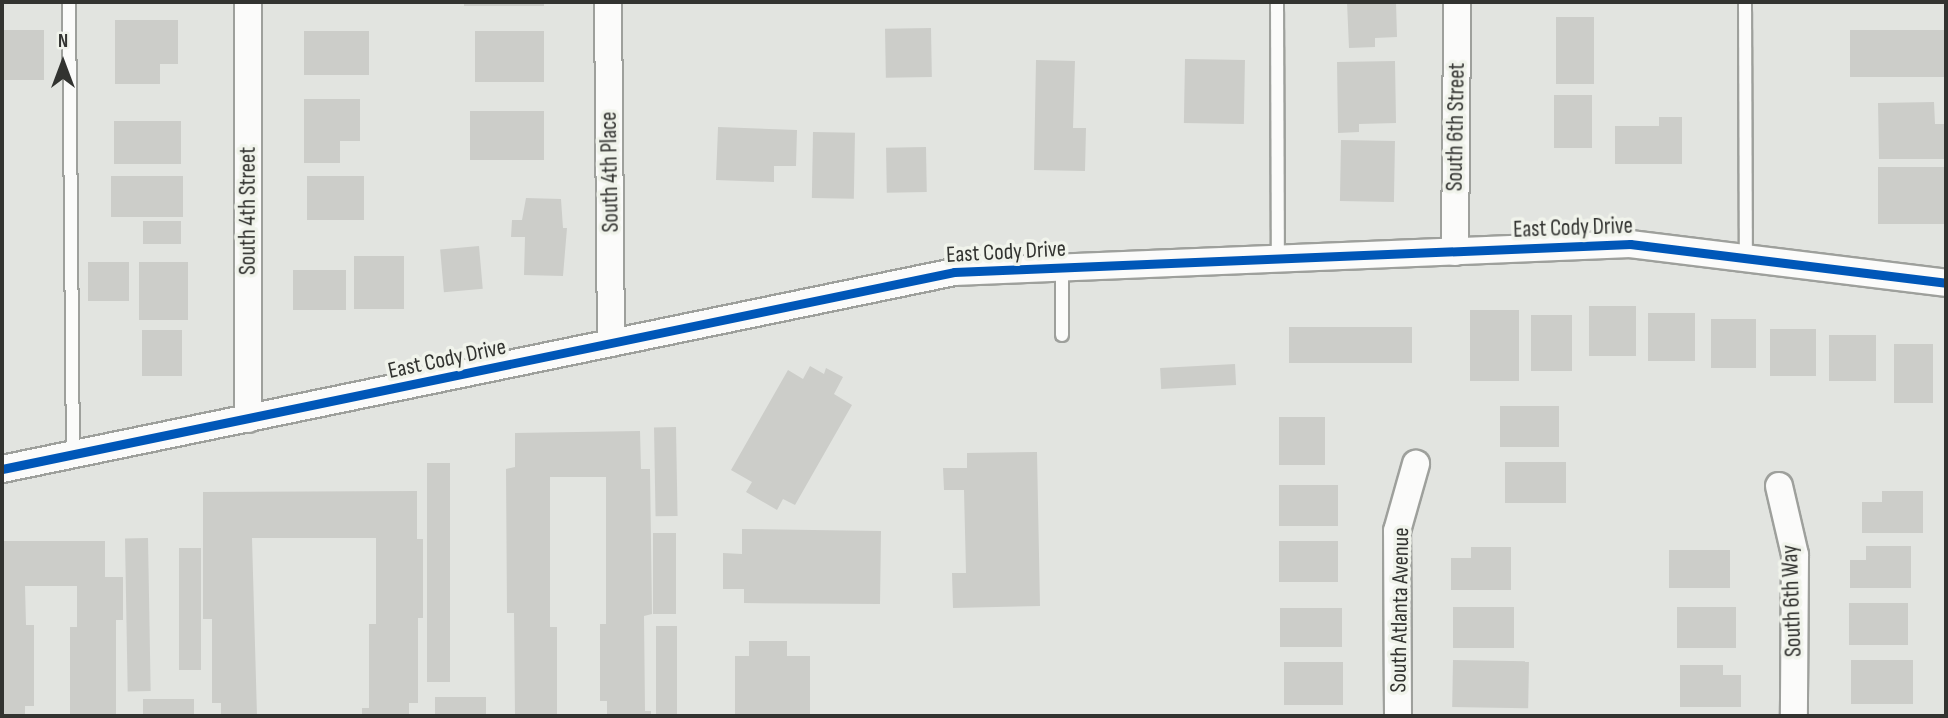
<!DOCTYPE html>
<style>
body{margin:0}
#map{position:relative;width:1948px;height:718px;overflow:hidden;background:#e2e4e0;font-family:"Sofia Sans Condensed",sans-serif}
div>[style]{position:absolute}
.building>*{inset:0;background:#cccdc9;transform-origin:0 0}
.roads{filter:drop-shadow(2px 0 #9ea09c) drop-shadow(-2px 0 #9ea09c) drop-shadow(0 2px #9ea09c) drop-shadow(0 -2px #9ea09c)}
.lane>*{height:12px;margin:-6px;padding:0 6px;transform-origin:6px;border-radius:6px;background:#fbfbfa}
.street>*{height:26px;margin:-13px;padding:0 13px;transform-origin:13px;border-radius:13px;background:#fbfbfa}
.cycleway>*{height:9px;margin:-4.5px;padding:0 4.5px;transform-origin:4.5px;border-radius:4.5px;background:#0057b8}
span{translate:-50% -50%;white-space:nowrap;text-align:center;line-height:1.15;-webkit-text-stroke:7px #f0f3eb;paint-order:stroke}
.street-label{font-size:23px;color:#323330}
.frame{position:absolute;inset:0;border:4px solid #323330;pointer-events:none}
.north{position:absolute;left:28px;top:28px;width:70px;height:70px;-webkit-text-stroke:5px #f0f3eb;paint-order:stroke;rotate:0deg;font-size:19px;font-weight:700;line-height:28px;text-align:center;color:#323330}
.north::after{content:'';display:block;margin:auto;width:24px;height:32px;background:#323330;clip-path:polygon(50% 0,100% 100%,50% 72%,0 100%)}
</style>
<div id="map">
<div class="building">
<div style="left:464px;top:2px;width:80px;height:4px"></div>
<div style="clip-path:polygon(1347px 2px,1396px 2px,1397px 37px,1375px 38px,1375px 47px,1349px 48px)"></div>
<div style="left:1556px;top:17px;width:38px;height:67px"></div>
<div style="clip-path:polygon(115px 20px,178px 20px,178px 64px,160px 64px,160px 84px,115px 84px)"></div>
<div style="left:931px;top:28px;width:49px;height:46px;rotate:89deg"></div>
<div style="left:2px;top:30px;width:42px;height:50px"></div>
<div style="left:1945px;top:30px;width:47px;height:95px;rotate:90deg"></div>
<div style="left:304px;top:31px;width:65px;height:44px"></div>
<div style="left:475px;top:31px;width:69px;height:51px"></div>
<div style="left:1185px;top:59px;width:60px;height:64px;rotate:1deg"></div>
<div style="clip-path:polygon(1036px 60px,1075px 61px,1073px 128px,1086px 128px,1085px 171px,1034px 170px)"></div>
<div style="clip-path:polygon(1395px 61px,1396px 123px,1359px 124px,1359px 132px,1338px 133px,1337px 62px)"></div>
<div style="left:1554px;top:95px;width:38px;height:53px"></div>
<div style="clip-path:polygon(304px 99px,360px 99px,360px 141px,340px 141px,340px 163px,304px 163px)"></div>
<div style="clip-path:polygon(1934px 102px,1935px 124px,1946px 124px,1946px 159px,1879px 159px,1878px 103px)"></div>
<div style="left:470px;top:111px;width:74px;height:49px"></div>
<div style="clip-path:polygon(1659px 117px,1682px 117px,1682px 164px,1615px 164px,1615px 126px,1659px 126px)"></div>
<div style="left:114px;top:121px;width:67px;height:43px"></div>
<div style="clip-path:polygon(718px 127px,797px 130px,796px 166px,774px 166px,774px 182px,716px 180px)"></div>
<div style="left:813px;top:132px;width:42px;height:66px;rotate:1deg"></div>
<div style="left:1341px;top:140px;width:54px;height:61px;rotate:1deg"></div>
<div style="left:926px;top:147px;width:45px;height:40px;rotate:89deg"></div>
<div style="left:1946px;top:167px;width:57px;height:68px;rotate:90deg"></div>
<div style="left:111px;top:176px;width:72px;height:41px"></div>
<div style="left:307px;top:176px;width:57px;height:44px"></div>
<div style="clip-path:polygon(526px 198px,561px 199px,563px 228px,567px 228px,563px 276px,524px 275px,525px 237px,511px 237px,512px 220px,522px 220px)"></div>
<div style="left:143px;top:221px;width:38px;height:23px"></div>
<div style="left:479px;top:246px;width:43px;height:39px;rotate:85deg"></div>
<div style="left:354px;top:256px;width:50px;height:53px"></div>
<div style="left:88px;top:262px;width:41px;height:39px"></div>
<div style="left:139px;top:262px;width:49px;height:58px"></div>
<div style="left:293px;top:270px;width:53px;height:40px"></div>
<div style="left:1589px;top:306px;width:47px;height:50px"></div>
<div style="left:1470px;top:310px;width:49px;height:71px"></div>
<div style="left:1648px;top:313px;width:47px;height:48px"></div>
<div style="left:1531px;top:315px;width:41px;height:56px"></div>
<div style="left:1711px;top:319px;width:45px;height:49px"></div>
<div style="left:1289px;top:327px;width:123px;height:36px"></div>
<div style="left:1770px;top:329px;width:46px;height:47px"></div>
<div style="left:142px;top:330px;width:40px;height:46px"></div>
<div style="left:1829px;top:335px;width:47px;height:46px"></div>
<div style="left:1894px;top:344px;width:39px;height:59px"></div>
<div style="left:1235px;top:364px;width:21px;height:75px;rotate:87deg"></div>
<div style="clip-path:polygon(810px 366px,824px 374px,826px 368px,843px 377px,834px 394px,852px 405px,795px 505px,783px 499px,777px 510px,746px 492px,752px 482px,731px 470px,788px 370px,803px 379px)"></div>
<div style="left:1500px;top:406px;width:59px;height:41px"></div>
<div style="left:1279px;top:417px;width:46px;height:48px"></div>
<div style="left:676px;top:427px;width:89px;height:22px;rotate:89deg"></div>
<div style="clip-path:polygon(640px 431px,641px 469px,650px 469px,652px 614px,644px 616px,645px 711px,651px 711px,651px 716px,607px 716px,607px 701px,600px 701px,600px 624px,606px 624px,606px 477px,550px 477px,550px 627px,557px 627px,557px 716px,515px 716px,514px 613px,507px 613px,506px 469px,515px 467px,515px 433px)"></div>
<div style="clip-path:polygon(1037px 452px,1040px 606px,953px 608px,952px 573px,966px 573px,964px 490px,944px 490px,943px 468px,967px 468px,967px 453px)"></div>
<div style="left:1505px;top:462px;width:61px;height:41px"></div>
<div style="left:427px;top:463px;width:23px;height:219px"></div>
<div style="left:1279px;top:485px;width:59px;height:41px"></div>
<div style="clip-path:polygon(417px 491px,417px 539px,423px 539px,423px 618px,418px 618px,418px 703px,409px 703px,409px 716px,362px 716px,362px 708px,369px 708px,369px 624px,376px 624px,376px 538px,252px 538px,257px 716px,221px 716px,221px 703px,212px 703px,212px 619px,203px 619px,203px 492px)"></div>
<div style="clip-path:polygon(1882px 491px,1923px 491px,1923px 533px,1862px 533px,1862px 502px,1882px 502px)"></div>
<div style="clip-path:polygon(742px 529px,881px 531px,880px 604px,744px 603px,744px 589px,723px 589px,723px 553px,742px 554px)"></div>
<div style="left:653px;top:533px;width:23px;height:81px"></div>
<div style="left:148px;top:538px;width:153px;height:23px;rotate:89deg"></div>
<div style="clip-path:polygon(2px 541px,105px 541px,105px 577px,123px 577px,123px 620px,116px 620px,116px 716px,70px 716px,70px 627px,77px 627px,77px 586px,25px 586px,26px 625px,34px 625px,34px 706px,25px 706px,25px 716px,2px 716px)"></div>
<div style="left:1279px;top:541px;width:59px;height:41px"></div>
<div style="clip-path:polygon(1866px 546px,1911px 546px,1911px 588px,1850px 588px,1850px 560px,1866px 560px)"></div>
<div style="clip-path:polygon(1471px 547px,1511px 547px,1511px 590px,1451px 590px,1451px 558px,1471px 558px)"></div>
<div style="left:179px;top:548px;width:22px;height:122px"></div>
<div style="left:1669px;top:550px;width:61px;height:38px"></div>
<div style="left:1849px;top:603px;width:59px;height:42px"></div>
<div style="left:1453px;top:607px;width:61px;height:41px"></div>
<div style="left:1677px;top:607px;width:59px;height:41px"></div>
<div style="left:1280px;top:608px;width:62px;height:39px"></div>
<div style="left:656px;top:626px;width:21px;height:90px"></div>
<div style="clip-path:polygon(749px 641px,787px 641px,787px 656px,810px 656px,810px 716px,735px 716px,735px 656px,749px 656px)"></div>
<div style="left:1453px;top:660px;width:76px;height:47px;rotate:1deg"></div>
<div style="left:1851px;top:660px;width:62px;height:44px"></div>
<div style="left:1284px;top:662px;width:59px;height:43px"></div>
<div style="clip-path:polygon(1680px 665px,1723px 665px,1723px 675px,1741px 675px,1741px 707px,1680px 707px)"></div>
<div style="left:486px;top:697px;width:19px;height:51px;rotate:90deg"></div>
<div style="left:143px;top:699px;width:51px;height:17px"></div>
</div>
<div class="roads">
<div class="lane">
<div style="left:69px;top:2px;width:451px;rotate:89.5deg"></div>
<div style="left:1277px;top:2px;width:257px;rotate:89.8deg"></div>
<div style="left:1745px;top:2px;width:256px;rotate:89.8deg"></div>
<div style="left:1062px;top:268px;width:67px;rotate:90deg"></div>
</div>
<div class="street">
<div style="left:608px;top:2px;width:341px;rotate:89.5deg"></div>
<div style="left:1455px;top:252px;width:250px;rotate:-89.5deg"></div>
<div style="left:248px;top:419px;width:417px;rotate:-90deg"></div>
<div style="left:2px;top:469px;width:972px;rotate:-11.69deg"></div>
<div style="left:954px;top:272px;width:677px;rotate:-2.37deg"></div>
<div style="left:1630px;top:244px;width:318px;rotate:7deg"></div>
<div style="left:1779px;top:486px;width:71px;rotate:76.9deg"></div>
<div style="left:1795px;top:555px;width:161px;rotate:90.4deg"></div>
<div style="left:1398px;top:716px;width:185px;rotate:-90.3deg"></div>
<div style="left:1397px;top:531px;width:70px;rotate:-74.2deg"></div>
</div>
</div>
<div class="cycleway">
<div style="left:2px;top:469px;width:972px;rotate:-11.69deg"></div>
<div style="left:954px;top:272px;width:677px;rotate:-2.37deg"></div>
<div style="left:1630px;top:244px;width:318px;rotate:7deg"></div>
</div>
<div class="street-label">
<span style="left:1456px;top:127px;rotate:-89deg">South 6th Street</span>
<span style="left:610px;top:172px;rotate:-91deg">South 4th Place</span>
<span style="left:248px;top:211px;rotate:-90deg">South 4th Street</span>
<span style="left:1573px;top:228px;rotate:-2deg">East Cody Drive</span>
<span style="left:1006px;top:252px;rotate:-3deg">East Cody Drive</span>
<span style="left:447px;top:359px;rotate:-12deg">East Cody Drive</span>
<span style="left:1792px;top:601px;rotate:-92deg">South 6th Way</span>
<span style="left:1400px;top:610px;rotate:-89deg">South Atlanta Avenue</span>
</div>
<div class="frame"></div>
<div class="north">N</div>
</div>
